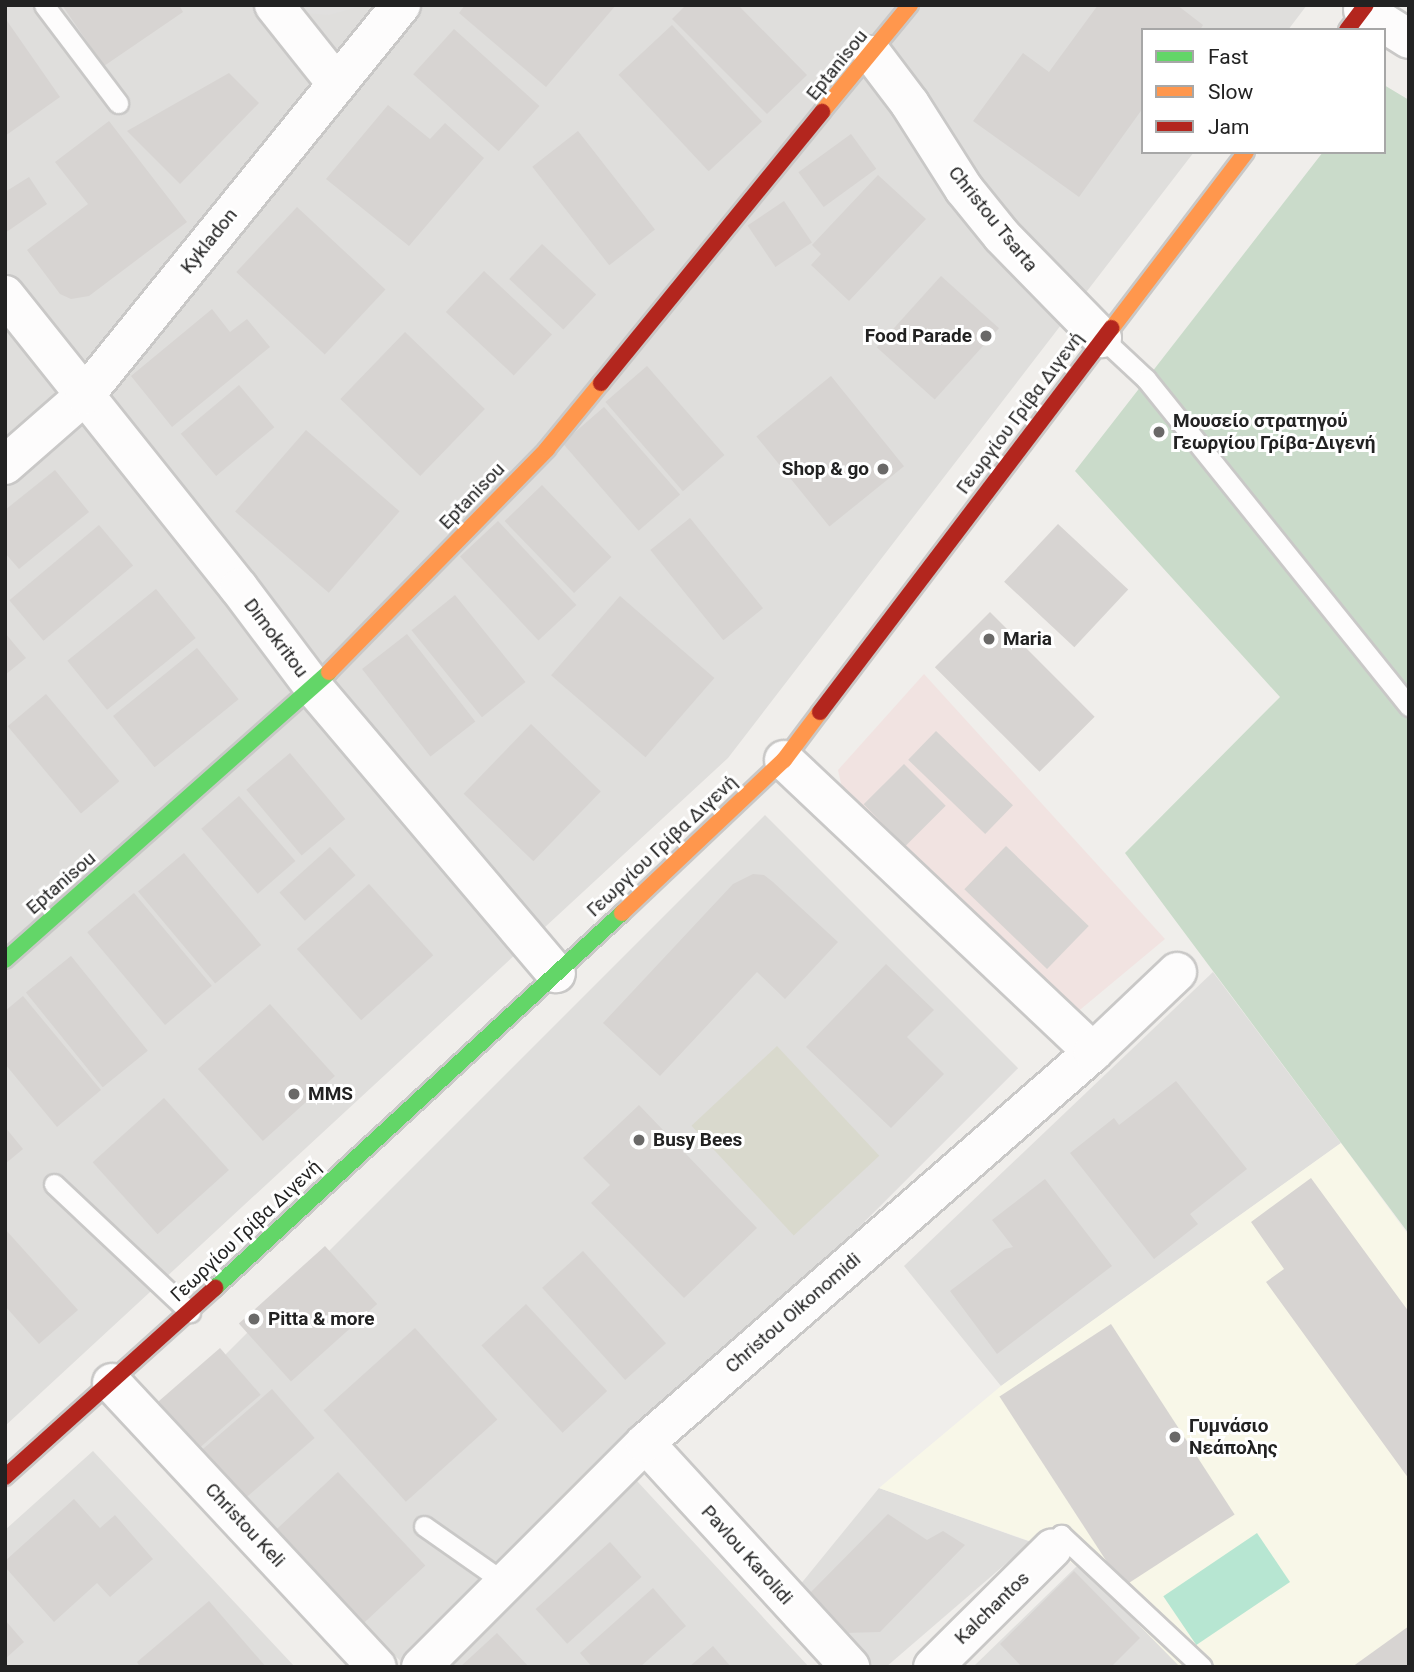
<!DOCTYPE html>
<meta charset="utf-8">
<style>
body{margin:0}
#map{position:relative;width:1414px;height:1672px;overflow:hidden;background:#f0eeeb;font-family:Roboto,sans-serif}
div>[style]{position:absolute}
.residential>*{inset:0;background:#dfdedc;transform-origin:0 0}
.commercial>*{inset:0;background:#f1e3e1}
.education>*{inset:0;background:#f8f7e8}
.construction>*{inset:0;background:#d9d9cd;transform-origin:0 0}
.cemetery>*{inset:0;background:#cadbca}
.pitch>*{inset:0;background:#b7e6d2;transform-origin:0 0}
.parking>*{inset:0;background:#e0dfde}
.building>*{inset:0;background:#d7d4d2;transform-origin:0 0}
.roads{filter:drop-shadow(2px 0 #c9c8c7) drop-shadow(-2px 0 #c9c8c7) drop-shadow(0 2px #c9c8c7) drop-shadow(0 -2px #c9c8c7)}
.lane>*{height:19px;margin:-9.5px;padding:0 9.5px;transform-origin:9.5px;border-radius:9.5px;background:#fdfcfc}
.street>*{height:38px;margin:-19px;padding:0 19px;transform-origin:19px;border-radius:19px;background:#fdfcfc}
.fast>*{height:16px;margin:-8px;padding:0 8px;transform-origin:8px;border-radius:8px;background:#63d668}
.slow>*{height:16px;margin:-8px;padding:0 8px;transform-origin:8px;border-radius:8px;background:#ff974d}
.jam>*{height:16px;margin:-8px;padding:0 8px;transform-origin:8px;border-radius:8px;background:#b3261e}
.dots>*{width:19px;height:19px;translate:-50% -50%;box-sizing:border-box;border:4px solid #fff;border-radius:50%}
span{translate:-50% -50%;white-space:nowrap;text-align:center;line-height:1.15;-webkit-text-stroke:6px #fff;paint-order:stroke}
.street-label{font-size:19px;color:#222}
.poi-label{font-size:19px;color:#222;font-weight:700}
.right{translate:-100% -50%;text-align:right}
.left{translate:0 -50%;text-align:left}
.frame{position:absolute;inset:0;border:7px solid #222;pointer-events:none}
.legend{position:absolute;left:1141px;top:28px;width:245px;height:126px;box-sizing:border-box;background:#fff;border:2px solid #a7a7a7;margin:0;padding:9px 12px;list-style:none;font-size:21px;color:#222}
.legend li{display:flex;align-items:center;gap:14px;height:35px}
.legend b{width:35px;border:2px solid #a7a7a7}
</style>
<div id="map">
<div class="residential">
<div style="clip-path:polygon(5px 5px,1307px 5px,1288px 30px,1143px 30px,1143px 152px,1194px 152px,728px 758px,5px 1426px)"></div>
<div style="left:765px;top:815px;width:358px;height:856px;rotate:45deg"></div>
<div style="clip-path:polygon(1213px 972px,1341px 1143px,1001px 1386px,904px 1266px)"></div>
<div style="clip-path:polygon(93px 1451px,295px 1667px,5px 1667px,5px 1530px)"></div>
<div style="clip-path:polygon(637px 1481px,809px 1667px,445px 1667px)"></div>
<div style="clip-path:polygon(879px 1488px,1031px 1542px,886px 1667px,860px 1667px,795px 1591px)"></div>
<div style="clip-path:polygon(1078px 1565px,1182px 1667px,973px 1667px)"></div>
</div>
<div class="commercial">
<div style="clip-path:polygon(924px 674px,1165px 939px,1063px 1024px,848px 815px,838px 770px)"></div>
</div>
<div class="education">
<div style="clip-path:polygon(1341px 1143px,1409px 1236px,1409px 1667px,1180px 1667px,1093px 1578px,1052px 1549px,879px 1488px,1001px 1386px)"></div>
</div>
<div class="construction">
<div style="left:777px;top:1046px;width:150px;height:117px;rotate:47deg"></div>
</div>
<div class="cemetery">
<div style="clip-path:polygon(1384px 85px,1409px 100px,1409px 1234px,1125px 853px,1280px 697px,1075px 471px,1323px 152px,1384px 152px)"></div>
</div>
<div class="pitch">
<div style="left:1257px;top:1533px;width:59px;height:113px;rotate:56deg"></div>
</div>
<div class="parking">
<div style="clip-path:polygon(288px 5px,365px 5px,329px 15px,305px 13px)"></div>
</div>
<div class="building">
<div style="clip-path:polygon(62px 5px,179px 5px,183px 12px,104px 66px)"></div>
<div style="clip-path:polygon(465px 5px,616px 5px,546px 87px,459px 13px)"></div>
<div style="clip-path:polygon(686px 5px,738px 5px,807px 75px,767px 114px,672px 19px)"></div>
<div style="clip-path:polygon(1098px 5px,1177px 5px,1203px 25px,1200px 30px,1143px 30px,1143px 108px,1079px 197px,973px 121px,1023px 53px,1049px 72px)"></div>
<div style="clip-path:polygon(5px 18px,60px 97px,5px 136px)"></div>
<div style="left:672px;top:25px;width:132px;height:73px;rotate:47deg"></div>
<div style="left:454px;top:29px;width:115px;height:61px;rotate:42deg"></div>
<div style="clip-path:polygon(229px 73px,259px 103px,180px 184px,127px 131px)"></div>
<div style="clip-path:polygon(388px 105px,430px 139px,445px 123px,484px 158px,409px 246px,326px 179px)"></div>
<div style="clip-path:polygon(109px 121px,187px 222px,89px 296px,71px 299px,60px 294px,27px 250px,88px 204px,55px 162px)"></div>
<div style="left:578px;top:131px;width:125px;height:58px;rotate:52deg"></div>
<div style="left:851px;top:134px;width:43px;height:65px;rotate:54deg"></div>
<div style="clip-path:polygon(878px 175px,926px 219px,849px 301px,811px 265px,821px 254px,812px 245px)"></div>
<div style="clip-path:polygon(29px 177px,47px 204px,5px 233px,5px 192px)"></div>
<div style="left:784px;top:201px;width:50px;height:44px;rotate:56deg"></div>
<div style="left:297px;top:207px;width:121px;height:89px;rotate:43deg"></div>
<div style="left:542px;top:244px;width:74px;height:48px;rotate:43deg"></div>
<div style="left:484px;top:271px;width:93px;height:56px;rotate:43deg"></div>
<div style="left:941px;top:276px;width:78px;height:96px;rotate:42deg"></div>
<div style="clip-path:polygon(212px 309px,230px 332px,247px 319px,270px 347px,172px 427px,131px 376px)"></div>
<div style="left:405px;top:332px;width:111px;height:93px;rotate:44deg"></div>
<div style="left:647px;top:366px;width:118px;height:55px;rotate:49deg"></div>
<div style="left:831px;top:376px;width:116px;height:96px;rotate:51deg"></div>
<div style="left:239px;top:385px;width:55px;height:76px;rotate:50deg"></div>
<div style="left:604px;top:407px;width:116px;height:55px;rotate:49deg"></div>
<div style="left:306px;top:430px;width:124px;height:108px;rotate:41deg"></div>
<div style="clip-path:polygon(55px 470px,89px 512px,19px 569px,5px 553px,5px 510px)"></div>
<div style="left:542px;top:485px;width:100px;height:52px;rotate:46deg"></div>
<div style="left:690px;top:518px;width:116px;height:51px;rotate:51deg"></div>
<div style="left:498px;top:521px;width:115px;height:52px;rotate:47deg"></div>
<div style="left:1058px;top:524px;width:96px;height:79px;rotate:43deg"></div>
<div style="left:99px;top:525px;width:53px;height:117px;rotate:50deg"></div>
<div style="left:156px;top:589px;width:63px;height:114px;rotate:51deg"></div>
<div style="left:455px;top:595px;width:112px;height:56px;rotate:51deg"></div>
<div style="left:620px;top:596px;width:125px;height:105px;rotate:41deg"></div>
<div style="left:990px;top:612px;width:148px;height:78px;rotate:45deg"></div>
<div style="clip-path:polygon(5px 633px,26px 658px,5px 675px)"></div>
<div style="left:407px;top:634px;width:111px;height:57px;rotate:52deg"></div>
<div style="left:197px;top:648px;width:66px;height:108px;rotate:51deg"></div>
<div style="left:46px;top:694px;width:114px;height:50px;rotate:50deg"></div>
<div style="left:531px;top:724px;width:97px;height:97px;rotate:44deg"></div>
<div style="left:936px;top:731px;width:107px;height:40px;rotate:44deg"></div>
<div style="left:290px;top:753px;width:86px;height:57px;rotate:50deg"></div>
<div style="left:904px;top:764px;width:59px;height:57px;rotate:45deg"></div>
<div style="left:239px;top:796px;width:86px;height:50px;rotate:49deg"></div>
<div style="left:1006px;top:846px;width:115px;height:60px;rotate:44deg"></div>
<div style="left:330px;top:847px;width:38px;height:68px;rotate:48deg"></div>
<div style="left:184px;top:853px;width:120px;height:60px;rotate:50deg"></div>
<div style="clip-path:polygon(753px 874px,764px 875px,773px 882px,838px 942px,785px 999px,757px 972px,660px 1076px,603px 1023px,733px 884px)"></div>
<div style="left:369px;top:884px;width:96px;height:97px;rotate:48deg"></div>
<div style="left:134px;top:893px;width:121px;height:61px;rotate:50deg"></div>
<div style="left:71px;top:956px;width:122px;height:58px;rotate:51deg"></div>
<div style="clip-path:polygon(886px 964px,934px 1010px,907px 1037px,944px 1074px,891px 1128px,806px 1047px)"></div>
<div style="clip-path:polygon(23px 996px,101px 1090px,57px 1127px,5px 1064px,5px 1011px)"></div>
<div style="left:270px;top:1004px;width:97px;height:97px;rotate:48deg"></div>
<div style="clip-path:polygon(1176px 1081px,1247px 1169px,1190px 1214px,1198px 1224px,1154px 1259px,1070px 1153px,1114px 1118px,1119px 1125px)"></div>
<div style="left:164px;top:1098px;width:97px;height:96px;rotate:48deg"></div>
<div style="clip-path:polygon(639px 1105px,757px 1228px,684px 1298px,591px 1203px,610px 1185px,583px 1158px)"></div>
<div style="clip-path:polygon(5px 1127px,23px 1149px,5px 1164px)"></div>
<div style="clip-path:polygon(1311px 1178px,1409px 1312px,1409px 1479px,1266px 1282px,1284px 1269px,1251px 1222px)"></div>
<div style="clip-path:polygon(1045px 1179px,1112px 1266px,997px 1354px,950px 1291px,1005px 1249px,1013px 1247px,992px 1220px)"></div>
<div style="clip-path:polygon(5px 1229px,78px 1310px,39px 1344px,5px 1306px)"></div>
<div style="left:325px;top:1246px;width:78px;height:116px;rotate:48deg"></div>
<div style="left:583px;top:1251px;width:124px;height:55px;rotate:48deg"></div>
<div style="left:526px;top:1304px;width:119px;height:61px;rotate:47deg"></div>
<div style="left:1111px;top:1324px;width:227px;height:133px;rotate:57deg"></div>
<div style="left:415px;top:1328px;width:123px;height:123px;rotate:48deg"></div>
<div style="left:220px;top:1348px;width:62px;height:82px;rotate:49deg"></div>
<div style="left:272px;top:1389px;width:65px;height:98px;rotate:49deg"></div>
<div style="left:338px;top:1472px;width:128px;height:95px;rotate:47deg"></div>
<div style="clip-path:polygon(74px 1499px,100px 1528px,115px 1515px,153px 1559px,110px 1597px,97px 1583px,54px 1622px,5px 1567px,5px 1561px)"></div>
<div style="clip-path:polygon(888px 1514px,927px 1540px,943px 1531px,965px 1545px,880px 1632px,844px 1633px,810px 1593px)"></div>
<div style="left:610px;top:1542px;width:47px;height:100px;rotate:48deg"></div>
<div style="clip-path:polygon(1074px 1571px,1140px 1638px,1111px 1667px,1022px 1667px,1000px 1644px)"></div>
<div style="clip-path:polygon(653px 1588px,686px 1626px,640px 1667px,592px 1667px,580px 1653px)"></div>
<div style="clip-path:polygon(209px 1601px,266px 1667px,140px 1667px,137px 1662px)"></div>
<div style="clip-path:polygon(5px 1620px,24px 1642px,5px 1659px)"></div>
<div style="clip-path:polygon(1409px 1626px,1409px 1667px,1352px 1667px)"></div>
<div style="clip-path:polygon(497px 1633px,529px 1667px,460px 1667px)"></div>
<div style="clip-path:polygon(713px 1646px,731px 1667px,689px 1667px)"></div>
</div>
<div class="roads">
<div class="lane">
<div style="left:44px;top:5px;width:123px;rotate:52.9deg"></div>
<div style="left:1102px;top:338px;width:60px;rotate:43deg"></div>
<div style="left:1146px;top:379px;width:420px;rotate:51.2deg"></div>
<div style="left:54px;top:1184px;width:187px;rotate:43.3deg"></div>
<div style="left:424px;top:1526px;width:98px;rotate:35deg"></div>
<div style="left:1055px;top:1545px;width:12px;rotate:-59deg"></div>
<div style="left:1061px;top:1535px;width:193px;rotate:43.1deg"></div>
</div>
<div class="street">
<div style="left:274px;top:5px;width:100px;rotate:51.5deg"></div>
<div style="left:1363px;top:10px;width:54px;rotate:32.2deg"></div>
<div style="left:873px;top:55px;width:61px;rotate:52.9deg"></div>
<div style="left:910px;top:104px;width:101px;rotate:57.6deg"></div>
<div style="left:964px;top:189px;width:60px;rotate:51deg"></div>
<div style="left:1002px;top:236px;width:143px;rotate:45.6deg"></div>
<div style="left:5px;top:295px;width:375px;rotate:51.4deg"></div>
<div style="left:239px;top:588px;width:125px;rotate:53.1deg"></div>
<div style="left:314px;top:688px;width:374px;rotate:49.7deg"></div>
<div style="left:5px;top:465px;width:106px;rotate:-41.2deg"></div>
<div style="left:85px;top:395px;width:502px;rotate:-50.98deg"></div>
<div style="left:784px;top:760px;width:425px;rotate:43.4deg"></div>
<div style="left:112px;top:1383px;width:388px;rotate:47deg"></div>
<div style="left:645px;top:1443px;width:304px;rotate:47.5deg"></div>
<div style="left:421px;top:1667px;width:317px;rotate:-45deg"></div>
<div style="left:645px;top:1443px;width:595px;rotate:-41.11deg"></div>
<div style="left:1093px;top:1052px;width:116px;rotate:-43.6deg"></div>
<div style="left:933px;top:1667px;width:168px;rotate:-44.8deg"></div>
</div>
<div class="fast">
<div style="left:5px;top:960px;width:433px;rotate:-41.6deg"></div>
<div style="left:215px;top:1288px;width:553px;rotate:-42.66deg"></div>
</div>
<div class="slow">
<div style="left:822px;top:112px;width:139px;rotate:-50.6deg"></div>
<div style="left:1112px;top:328px;width:221px;rotate:-52.7deg"></div>
<div style="left:329px;top:672px;width:312px;rotate:-45.6deg"></div>
<div style="left:547px;top:449px;width:85px;rotate:-50.7deg"></div>
<div style="left:622px;top:913px;width:223px;rotate:-43.4deg"></div>
<div style="left:784px;top:760px;width:60px;rotate:-53.1deg"></div>
</div>
<div class="jam">
<div style="left:1347px;top:30px;width:31px;rotate:-53deg"></div>
<div style="left:601px;top:383px;width:350px;rotate:-50.8deg"></div>
<div style="left:820px;top:712px;width:482px;rotate:-52.8deg"></div>
<div style="left:5px;top:1477px;width:283px;rotate:-42deg"></div>
</div>
</div>
<div class="dots">
<div style="left:986px;top:336px;background:#6a6968"></div>
<div style="left:1159px;top:432px;background:#6a6968"></div>
<div style="left:883px;top:469px;background:#6a6968"></div>
<div style="left:989px;top:639px;background:#6a6968"></div>
<div style="left:294px;top:1094px;background:#6a6968"></div>
<div style="left:639px;top:1140px;background:#6a6968"></div>
<div style="left:254px;top:1319px;background:#6a6968"></div>
<div style="left:1175px;top:1437px;background:#6a6968"></div>
</div>
<div class="street-label">
<span style="left:837px;top:65px;rotate:-51deg">Eptanisou</span>
<span style="left:993px;top:219px;rotate:51deg">Christou Tsarta</span>
<span style="left:209px;top:241px;rotate:-51deg">Kykladon</span>
<span style="left:1020px;top:413px;rotate:-53deg">Γεωργίου Γρίβα Διγενή</span>
<span style="left:472px;top:496px;rotate:-46deg">Eptanisou</span>
<span style="left:276px;top:638px;rotate:53deg">Dimokritou</span>
<span style="left:662px;top:846px;rotate:-43deg">Γεωργίου Γρίβα Διγενή</span>
<span style="left:61px;top:883px;rotate:-41deg">Eptanisou</span>
<span style="left:246px;top:1231px;rotate:-43deg">Γεωργίου Γρίβα Διγενή</span>
<span style="left:793px;top:1313px;rotate:-41deg">Christou Oikonomidi</span>
<span style="left:245px;top:1525px;rotate:47deg">Christou Keli</span>
<span style="left:747px;top:1555px;rotate:48deg">Pavlou Karolidi</span>
<span style="left:992px;top:1608px;rotate:-44deg">Kalchantos</span>
</div>
<div class="poi-label">
<span class="right" style="left:972px;top:336px">Food Parade</span>
<span class="left" style="left:1173px;top:432px">Μουσείο στρατηγού<br>Γεωργίου Γρίβα-Διγενή</span>
<span class="right" style="left:869px;top:469px">Shop &amp; go</span>
<span class="left" style="left:1003px;top:639px">Maria</span>
<span class="left" style="left:308px;top:1094px">MMS</span>
<span class="left" style="left:653px;top:1140px">Busy Bees</span>
<span class="left" style="left:268px;top:1319px">Pitta &amp; more</span>
<span class="left" style="left:1189px;top:1437px">Γυμνάσιο<br>Νεάπολης</span>
</div>
<div class="frame"></div>
<ul class="legend">
<li><b style="height:9px;background:#63d668"></b>Fast</li>
<li><b style="height:9px;background:#ff974d"></b>Slow</li>
<li><b style="height:9px;background:#b3261e"></b>Jam</li>
</ul>
</div>
